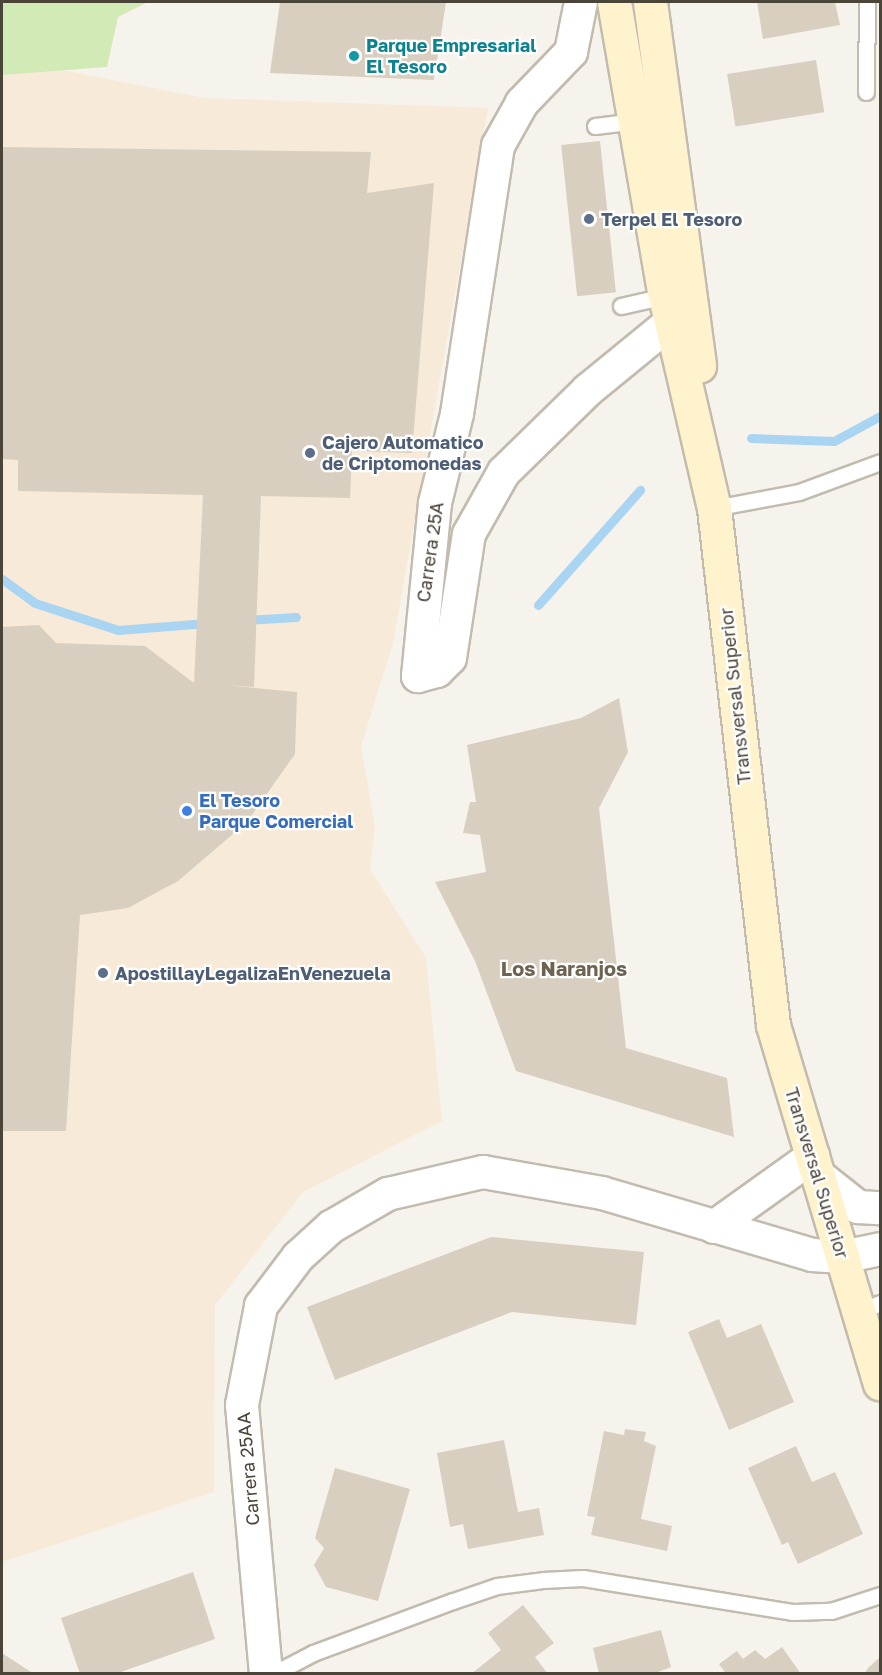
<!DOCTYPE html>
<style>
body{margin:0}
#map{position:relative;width:882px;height:1675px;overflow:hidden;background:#f6f3ec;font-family:"Golos Text",sans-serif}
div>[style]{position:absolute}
.commercial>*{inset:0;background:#f7ead8}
.green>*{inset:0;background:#d2eab5}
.stream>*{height:9px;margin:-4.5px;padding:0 4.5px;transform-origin:4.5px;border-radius:4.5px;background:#a9d4f2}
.building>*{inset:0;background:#d8cfc1;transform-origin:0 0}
.roads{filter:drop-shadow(2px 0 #c2bbae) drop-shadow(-2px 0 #c2bbae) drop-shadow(0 2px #c2bbae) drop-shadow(0 -2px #c2bbae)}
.lane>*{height:15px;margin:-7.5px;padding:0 7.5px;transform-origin:7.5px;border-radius:7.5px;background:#fff}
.street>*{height:32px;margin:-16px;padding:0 16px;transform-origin:16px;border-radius:16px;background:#fff}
.secondary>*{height:33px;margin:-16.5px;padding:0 16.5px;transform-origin:16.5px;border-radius:16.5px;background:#fff3cd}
.dots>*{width:16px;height:16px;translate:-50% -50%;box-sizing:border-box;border:3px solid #fff;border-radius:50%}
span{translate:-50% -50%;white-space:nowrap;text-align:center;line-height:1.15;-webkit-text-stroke:4.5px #fff;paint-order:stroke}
.culture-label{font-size:18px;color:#0d838f;font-weight:700}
.left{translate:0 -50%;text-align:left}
.service-label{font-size:18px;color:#4e5e75;font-weight:700}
.street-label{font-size:18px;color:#4b4439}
.shop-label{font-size:18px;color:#366cbe;font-weight:700}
.neighbourhood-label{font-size:20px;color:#6e6250;font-weight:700}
.frame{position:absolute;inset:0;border:3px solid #4b4439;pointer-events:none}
</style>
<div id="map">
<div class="commercial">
<div style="clip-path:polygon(2px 58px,204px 98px,488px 108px,393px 643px,361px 746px,375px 826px,370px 869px,426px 958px,442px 1121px,303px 1192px,215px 1305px,214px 1492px,2px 1562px)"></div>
</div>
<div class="green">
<div style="clip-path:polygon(2px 2px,148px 2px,118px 17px,107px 67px,2px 75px)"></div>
</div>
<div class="stream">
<div style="left:751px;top:438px;width:83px;rotate:2.1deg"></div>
<div style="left:834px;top:441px;width:52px;rotate:-28.5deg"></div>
<div style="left:2px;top:579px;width:41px;rotate:36deg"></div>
<div style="left:35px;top:603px;width:87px;rotate:18deg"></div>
<div style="left:118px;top:630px;width:89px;rotate:-4.5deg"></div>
<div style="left:538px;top:605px;width:154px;rotate:-48.4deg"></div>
<div style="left:244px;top:620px;width:52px;rotate:-3.3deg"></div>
</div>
<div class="building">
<div style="clip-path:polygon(280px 2px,446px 2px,434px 80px,270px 73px)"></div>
<div style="clip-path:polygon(757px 2px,835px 2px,840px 25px,763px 39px)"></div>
<div style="left:816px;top:60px;width:53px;height:90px;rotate:81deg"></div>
<div style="left:600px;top:141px;width:152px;height:39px;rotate:84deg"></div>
<div style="clip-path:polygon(2px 147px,371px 152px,367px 193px,434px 183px,412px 453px,352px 451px,350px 498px,261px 496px,254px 687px,224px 685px,297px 692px,295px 754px,247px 822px,178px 881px,128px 908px,80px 915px,66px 1131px,2px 1131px,2px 627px,39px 625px,56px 643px,145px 646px,194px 683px,203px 495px,18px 491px,18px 460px,2px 459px)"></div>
<div style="clip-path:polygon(619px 698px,628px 752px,599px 808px,626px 1048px,727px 1078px,734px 1137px,516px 1071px,475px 961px,435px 882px,486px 872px,480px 835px,463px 833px,470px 802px,476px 802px,467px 745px,581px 718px)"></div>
<div style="clip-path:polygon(491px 1237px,644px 1252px,636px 1325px,512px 1312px,335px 1380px,307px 1307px)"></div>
<div style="clip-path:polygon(719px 1319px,727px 1338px,761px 1324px,794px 1402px,729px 1430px,688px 1332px)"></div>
<div style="clip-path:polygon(625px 1429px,646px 1432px,644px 1441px,656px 1446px,641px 1519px,672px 1526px,667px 1551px,591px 1535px,595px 1517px,587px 1516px,604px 1431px,624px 1435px)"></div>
<div style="clip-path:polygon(504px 1440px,518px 1512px,539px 1508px,544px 1535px,468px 1549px,463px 1524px,450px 1527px,437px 1453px)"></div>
<div style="clip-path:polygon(796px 1446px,812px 1482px,835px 1472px,863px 1534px,798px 1564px,788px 1542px,782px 1545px,748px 1468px)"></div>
<div style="clip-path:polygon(335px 1468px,410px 1489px,378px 1601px,326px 1587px,314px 1565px,324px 1548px,315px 1538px)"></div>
<div style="clip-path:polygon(193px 1572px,215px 1639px,115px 1674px,80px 1674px,61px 1618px)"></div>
<div style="clip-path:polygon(523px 1605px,554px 1643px,535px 1657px,548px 1674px,471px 1674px,501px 1650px,488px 1633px)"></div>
<div style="clip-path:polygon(661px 1630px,671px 1667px,653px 1674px,599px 1674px,593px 1648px)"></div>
<div style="clip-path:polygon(782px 1647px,801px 1674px,726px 1674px,719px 1664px,737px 1651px,743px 1659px,755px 1650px,765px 1659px)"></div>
<div style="clip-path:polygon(2px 1653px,34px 1674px,2px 1674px)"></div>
<div style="clip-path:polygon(880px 1657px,880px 1674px,864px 1674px,868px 1668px)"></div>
</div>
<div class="roads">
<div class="lane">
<div style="left:866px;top:92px;width:90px;rotate:-89.4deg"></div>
<div style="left:595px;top:126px;width:39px;rotate:-7deg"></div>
<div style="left:621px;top:306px;width:45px;rotate:-12.8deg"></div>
<div style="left:714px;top:508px;width:86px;rotate:-10.7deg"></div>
<div style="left:799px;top:492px;width:86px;rotate:-20.3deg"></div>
<div style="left:859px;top:1312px;width:23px;rotate:-23deg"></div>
<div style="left:273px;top:1674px;width:45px;rotate:-27.7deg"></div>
<div style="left:313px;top:1653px;width:149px;rotate:-20.4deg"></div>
<div style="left:453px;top:1601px;width:46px;rotate:-18.8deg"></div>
<div style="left:497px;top:1586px;width:46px;rotate:-7.4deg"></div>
<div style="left:543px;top:1580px;width:40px;rotate:-2.9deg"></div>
<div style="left:583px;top:1578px;width:213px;rotate:9.2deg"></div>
<div style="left:793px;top:1612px;width:38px;rotate:-2deg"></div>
<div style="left:831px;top:1611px;width:52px;rotate:-18.1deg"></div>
</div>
<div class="street">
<div style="left:581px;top:2px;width:51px;rotate:101.3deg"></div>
<div style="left:571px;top:52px;width:71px;rotate:133.9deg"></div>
<div style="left:522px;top:103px;width:49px;rotate:119.2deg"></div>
<div style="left:498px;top:146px;width:271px;rotate:98.7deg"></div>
<div style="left:457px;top:414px;width:92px;rotate:103.9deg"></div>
<div style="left:435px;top:503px;width:174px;rotate:95.6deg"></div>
<div style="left:418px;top:676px;width:20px;rotate:-15deg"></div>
<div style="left:437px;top:671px;width:18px;rotate:-45deg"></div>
<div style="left:450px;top:658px;width:125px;rotate:-81.3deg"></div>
<div style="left:469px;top:534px;width:71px;rotate:-60.6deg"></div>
<div style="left:504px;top:472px;width:117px;rotate:-44.3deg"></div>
<div style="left:588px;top:390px;width:107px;rotate:-39.3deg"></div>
<div style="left:819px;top:1176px;width:50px;rotate:38.5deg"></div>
<div style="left:858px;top:1207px;width:22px;rotate:3deg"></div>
<div style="left:714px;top:1227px;width:122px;rotate:-35.6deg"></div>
<div style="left:266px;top:1674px;width:270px;rotate:-95.1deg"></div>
<div style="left:242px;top:1405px;width:101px;rotate:-79.1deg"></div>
<div style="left:261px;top:1306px;width:61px;rotate:-52.9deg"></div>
<div style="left:298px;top:1257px;width:45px;rotate:-42.3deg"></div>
<div style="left:331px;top:1227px;width:66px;rotate:-30.1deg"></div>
<div style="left:388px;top:1194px;width:98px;rotate:-13deg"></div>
<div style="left:483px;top:1172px;width:121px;rotate:10deg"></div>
<div style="left:602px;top:1193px;width:219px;rotate:16.4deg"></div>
<div style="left:812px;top:1255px;width:31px;rotate:4deg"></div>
<div style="left:843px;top:1257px;width:38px;rotate:-12deg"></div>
</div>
<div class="secondary">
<div style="left:614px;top:2px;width:298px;rotate:80.2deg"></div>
<div style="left:665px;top:296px;width:218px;rotate:77deg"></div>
<div style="left:714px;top:508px;width:520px;rotate:83.49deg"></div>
<div style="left:773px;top:1025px;width:374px;rotate:73.4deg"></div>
<div style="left:650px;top:2px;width:367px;rotate:82.3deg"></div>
</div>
</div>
<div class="dots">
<div style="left:354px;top:56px;background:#0f9aa8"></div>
<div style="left:589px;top:219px;background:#5c6f8a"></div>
<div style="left:310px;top:453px;background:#5c6f8a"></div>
<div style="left:187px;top:811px;background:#3f7fe0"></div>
<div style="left:103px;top:973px;background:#5c6f8a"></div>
</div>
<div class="culture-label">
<span class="left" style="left:366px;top:56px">Parque Empresarial<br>El Tesoro</span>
</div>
<div class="service-label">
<span class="left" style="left:601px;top:219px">Terpel El Tesoro</span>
<span class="left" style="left:322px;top:453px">Cajero Automatico<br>de Criptomonedas</span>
<span class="left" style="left:115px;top:973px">ApostillayLegalizaEnVenezuela</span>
</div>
<div class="street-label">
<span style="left:430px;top:552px;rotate:-82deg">Carrera 25A</span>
<span style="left:735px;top:696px;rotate:-96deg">Transversal Superior</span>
<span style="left:817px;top:1173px;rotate:73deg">Transversal Superior</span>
<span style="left:248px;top:1469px;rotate:-95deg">Carrera 25AA</span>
</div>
<div class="shop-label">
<span class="left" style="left:199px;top:811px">El Tesoro<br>Parque Comercial</span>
</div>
<div class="neighbourhood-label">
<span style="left:564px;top:968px">Los Naranjos</span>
</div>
<div class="frame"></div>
</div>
